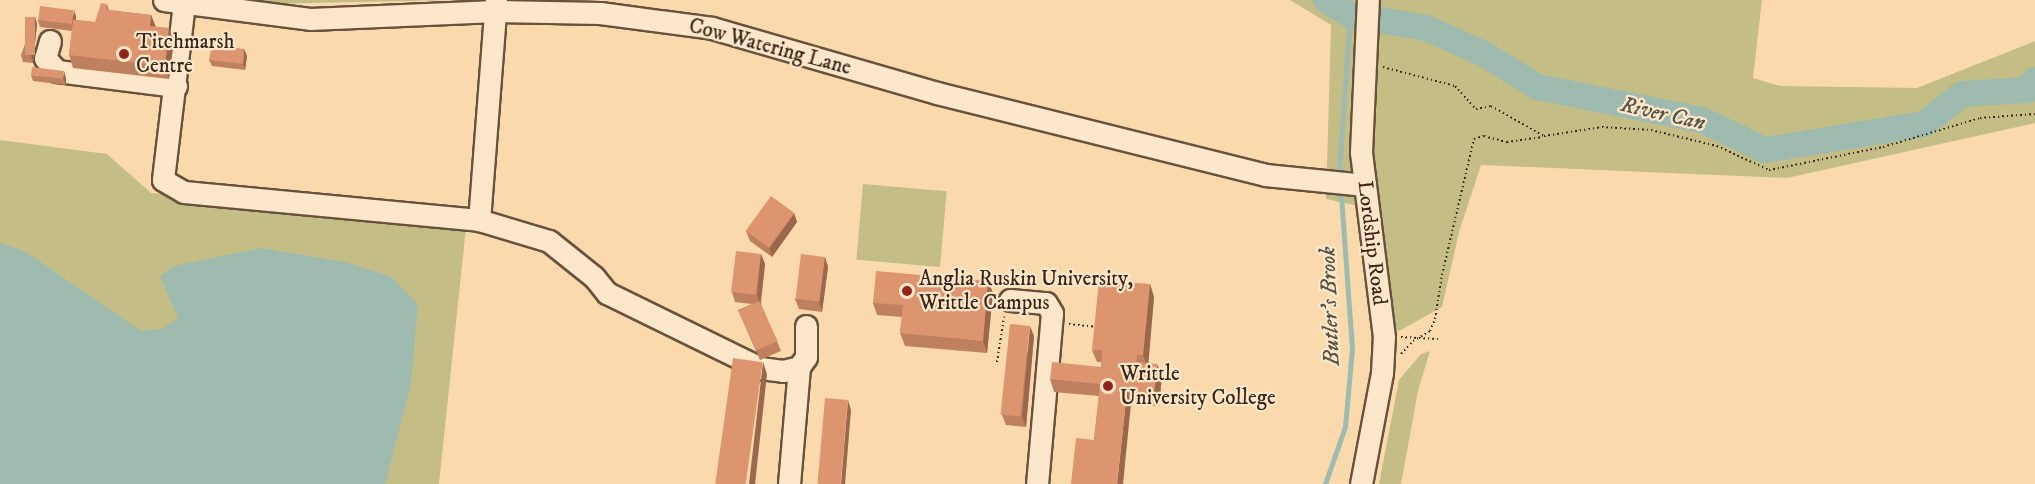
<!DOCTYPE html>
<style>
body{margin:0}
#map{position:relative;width:2035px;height:484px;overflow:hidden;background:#fadaad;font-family:"IM FELL DW Pica",serif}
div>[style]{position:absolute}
.green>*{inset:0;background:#c4be86;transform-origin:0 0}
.water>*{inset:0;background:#9fbaaf}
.stream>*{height:4.5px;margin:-2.25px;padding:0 2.25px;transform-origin:2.25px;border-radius:2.25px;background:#9fbaaf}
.river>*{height:26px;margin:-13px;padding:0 13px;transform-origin:13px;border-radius:13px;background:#9fbaaf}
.path>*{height:2px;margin-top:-1px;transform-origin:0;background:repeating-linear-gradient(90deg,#382419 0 1.5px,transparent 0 4.5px)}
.roads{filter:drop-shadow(2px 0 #68523e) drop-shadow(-2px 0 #68523e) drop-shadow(0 2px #68523e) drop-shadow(0 -2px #68523e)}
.minor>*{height:21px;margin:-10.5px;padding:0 10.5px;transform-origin:10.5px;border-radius:10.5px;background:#fce7ca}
.wall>*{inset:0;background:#be805f}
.shaded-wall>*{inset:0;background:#9b684e}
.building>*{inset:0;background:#dd956f;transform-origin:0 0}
.dots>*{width:16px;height:16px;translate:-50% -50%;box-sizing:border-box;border:3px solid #fce7ca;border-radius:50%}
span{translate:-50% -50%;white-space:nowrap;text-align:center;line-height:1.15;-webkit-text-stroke:4.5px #fce7ca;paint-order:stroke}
.poi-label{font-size:21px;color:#382419}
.left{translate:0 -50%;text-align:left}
.street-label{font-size:21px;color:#382419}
.water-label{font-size:22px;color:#575146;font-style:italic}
</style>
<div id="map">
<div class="green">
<div style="clip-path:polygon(239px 0,450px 0,264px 4px)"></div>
<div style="clip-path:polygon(1290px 0,1762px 0,1753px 78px,1780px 86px,1917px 88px,2035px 41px,2035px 123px,1787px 178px,1481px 165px,1459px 232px,1442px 307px,1399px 331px,1394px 327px,1373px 209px,1326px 199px,1331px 25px)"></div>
<div style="clip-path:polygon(0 140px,107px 154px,151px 193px,467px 218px,439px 484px,0 484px)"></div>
<div style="left:863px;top:184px;width:84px;height:76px;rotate:5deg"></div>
<div style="clip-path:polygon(1430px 351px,1418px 391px,1401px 484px,1379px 484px,1399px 380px,1421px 354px)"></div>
</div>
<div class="water">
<div style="clip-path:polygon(0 243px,26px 252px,141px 331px,162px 329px,178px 319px,160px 276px,174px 266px,261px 248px,345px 262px,390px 276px,418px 304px,411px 384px,385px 484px,0 484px)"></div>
</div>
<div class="stream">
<div style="left:1339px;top:173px;width:158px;rotate:-86deg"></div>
<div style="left:1325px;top:484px;width:60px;rotate:-70.7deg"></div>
<div style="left:1345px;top:427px;width:78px;rotate:-84.9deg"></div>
<div style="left:1352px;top:349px;width:154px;rotate:-94.1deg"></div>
</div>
<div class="river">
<div style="left:1326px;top:0;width:28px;rotate:32deg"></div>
<div style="left:1350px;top:15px;width:77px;rotate:9.7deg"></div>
<div style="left:1426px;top:28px;width:61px;rotate:24.1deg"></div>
<div style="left:1482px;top:53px;width:66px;rotate:31.3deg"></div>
<div style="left:1538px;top:87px;width:167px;rotate:11.4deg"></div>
<div style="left:1702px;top:120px;width:70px;rotate:25.5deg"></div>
<div style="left:1765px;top:150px;width:161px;rotate:-9.3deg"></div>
<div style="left:1924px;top:124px;width:48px;rotate:-38.3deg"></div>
<div style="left:1962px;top:94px;width:66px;rotate:-3.5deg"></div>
<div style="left:2028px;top:90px;width:12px;rotate:-55deg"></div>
</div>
<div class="path">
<div style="left:1383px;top:67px;width:74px;rotate:14.8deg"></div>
<div style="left:1455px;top:86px;width:31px;rotate:48deg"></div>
<div style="left:1476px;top:109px;width:15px;rotate:-11deg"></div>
<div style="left:1491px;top:106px;width:61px;rotate:29.5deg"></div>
<div style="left:1544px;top:136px;width:59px;rotate:-8.8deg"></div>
<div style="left:1602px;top:127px;width:49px;rotate:3.5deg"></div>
<div style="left:1651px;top:130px;width:68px;rotate:13.6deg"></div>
<div style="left:1717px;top:146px;width:57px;rotate:24.8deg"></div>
<div style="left:1769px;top:170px;width:116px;rotate:-11.4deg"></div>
<div style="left:1883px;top:147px;width:101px;rotate:-16.6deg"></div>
<div style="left:1980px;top:118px;width:55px;rotate:-4.2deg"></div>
<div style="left:1069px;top:324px;width:27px;rotate:6deg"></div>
<div style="left:1401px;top:337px;width:37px;rotate:3deg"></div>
<div style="left:1401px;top:354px;width:18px;rotate:-47deg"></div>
<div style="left:1413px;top:341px;width:20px;rotate:-30deg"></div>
<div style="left:1430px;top:331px;width:13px;rotate:-67deg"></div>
<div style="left:1435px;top:319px;width:45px;rotate:-81deg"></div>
<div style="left:1442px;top:275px;width:140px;rotate:-76.8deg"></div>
<div style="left:1474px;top:139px;width:10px;rotate:-17deg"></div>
<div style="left:1484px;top:136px;width:24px;rotate:15deg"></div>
<div style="left:1507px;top:142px;width:34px;rotate:-8deg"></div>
<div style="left:997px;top:362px;width:46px;rotate:-81.2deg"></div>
</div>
<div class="roads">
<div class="minor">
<div style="left:164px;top:0;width:147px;rotate:7.4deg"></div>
<div style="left:310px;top:19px;width:186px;rotate:-2.5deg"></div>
<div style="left:496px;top:11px;width:104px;rotate:1.1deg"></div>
<div style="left:600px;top:13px;width:113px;rotate:7.6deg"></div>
<div style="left:712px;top:28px;width:234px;rotate:16.1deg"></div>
<div style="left:937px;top:93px;width:339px;rotate:14deg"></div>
<div style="left:1266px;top:175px;width:99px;rotate:5.8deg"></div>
<div style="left:496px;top:0;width:221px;rotate:94.4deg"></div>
<div style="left:479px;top:220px;width:73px;rotate:16.7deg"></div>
<div style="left:549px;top:241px;width:58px;rotate:38.7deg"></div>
<div style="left:594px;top:277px;width:21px;rotate:51deg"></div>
<div style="left:607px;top:293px;width:170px;rotate:26.1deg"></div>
<div style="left:760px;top:368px;width:23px;rotate:7deg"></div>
<div style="left:783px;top:371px;width:16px;rotate:-14deg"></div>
<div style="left:799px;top:367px;width:12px;rotate:-55deg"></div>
<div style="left:806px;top:357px;width:31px;rotate:-90deg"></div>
<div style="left:184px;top:3px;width:178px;rotate:96.8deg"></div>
<div style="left:163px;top:180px;width:24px;rotate:30deg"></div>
<div style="left:184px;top:192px;width:296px;rotate:5.4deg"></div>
<div style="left:50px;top:41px;width:18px;rotate:106deg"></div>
<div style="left:45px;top:58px;width:18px;rotate:47deg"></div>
<div style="left:57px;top:71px;width:120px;rotate:7.2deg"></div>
<div style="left:1010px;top:300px;width:36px;rotate:5deg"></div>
<div style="left:1046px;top:303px;width:12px;rotate:59deg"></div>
<div style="left:1052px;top:313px;width:172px;rotate:95deg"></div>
<div style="left:789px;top:484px;width:117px;rotate:-85.1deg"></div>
<div style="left:1361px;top:484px;width:113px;rotate:-79.3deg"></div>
<div style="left:1382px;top:373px;width:36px;rotate:-87deg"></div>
<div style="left:1384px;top:337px;width:186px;rotate:-97.1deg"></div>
<div style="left:1361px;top:152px;width:152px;rotate:-87.4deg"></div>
</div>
</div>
<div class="wall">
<div style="clip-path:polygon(107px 4px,109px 10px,151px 15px,155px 26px,174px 40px,169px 79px,73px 68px,69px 55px,72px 31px,40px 27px,38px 20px,76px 16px,76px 20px,95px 22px)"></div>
<div style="clip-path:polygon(35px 17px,37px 24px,33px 63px,23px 62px,21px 55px)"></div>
<div style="clip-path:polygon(244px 49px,247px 56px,245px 70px,212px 66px,209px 60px,218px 50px)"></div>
<div style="clip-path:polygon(31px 75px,66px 78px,66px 85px,33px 81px)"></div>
<div style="clip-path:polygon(794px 213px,797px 222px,772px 257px,750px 241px,746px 231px)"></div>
<div style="clip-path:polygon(761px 254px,765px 264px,761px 304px,781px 351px,760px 360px,738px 310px,752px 304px,735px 302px,732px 292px)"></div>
<div style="clip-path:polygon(825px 257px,828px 267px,822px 312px,799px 309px,795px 299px)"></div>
<div style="clip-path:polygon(988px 281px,993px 293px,987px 353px,905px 346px,900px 333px,902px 317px,877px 315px,873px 303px)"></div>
<div style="clip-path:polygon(1150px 284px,1154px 297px,1148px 363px,1162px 376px,1159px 406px,1131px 404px,1094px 440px,1099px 396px,1054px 392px,1050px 379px,1101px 367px,1101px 362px,1097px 362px,1092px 350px)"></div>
<div style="clip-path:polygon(1034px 336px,1026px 427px,1006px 425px,1002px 415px)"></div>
</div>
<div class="shaded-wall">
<div style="clip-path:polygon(74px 10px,76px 16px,75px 31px,72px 24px)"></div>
<div style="clip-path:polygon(151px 15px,156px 27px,150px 26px)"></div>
<div style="clip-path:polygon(35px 17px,37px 24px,33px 63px,31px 56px)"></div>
<div style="clip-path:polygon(169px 28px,174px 40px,169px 79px,165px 66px)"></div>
<div style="clip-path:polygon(244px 49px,247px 56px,245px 70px,243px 64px)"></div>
<div style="clip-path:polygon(64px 71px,66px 78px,66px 85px,63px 78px)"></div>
<div style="clip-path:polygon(794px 213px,797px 222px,772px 257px,769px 248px)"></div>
<div style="clip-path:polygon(761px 254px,765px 264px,760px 305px,757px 295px)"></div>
<div style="clip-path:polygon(825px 257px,828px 267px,822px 312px,819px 302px)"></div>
<div style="clip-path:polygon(988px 281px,993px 293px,987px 353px,983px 341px)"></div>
<div style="clip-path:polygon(1150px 284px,1154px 297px,1148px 368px,1143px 355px)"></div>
<div style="clip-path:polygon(1030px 326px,1034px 336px,1026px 427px,1022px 417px)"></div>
<div style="clip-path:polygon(763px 362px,767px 374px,755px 484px,749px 484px)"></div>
<div style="clip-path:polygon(1157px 364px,1162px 376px,1159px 406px,1154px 394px)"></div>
<div style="clip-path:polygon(1127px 391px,1131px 404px,1123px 484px,1117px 484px)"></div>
<div style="clip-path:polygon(848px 400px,851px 410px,845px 484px,841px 484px)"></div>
</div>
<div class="building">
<div style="clip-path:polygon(101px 3px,107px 4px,106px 10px,151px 15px,150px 26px,169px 28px,165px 66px,69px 55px,73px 20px,95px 22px)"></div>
<div style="left:40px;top:6px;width:34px;height:14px;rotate:7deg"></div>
<div style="left:25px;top:17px;width:10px;height:38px"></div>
<div style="clip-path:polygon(218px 45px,244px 49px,243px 64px,209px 60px,211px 49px,218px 50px)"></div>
<div style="left:32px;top:67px;width:32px;height:8px;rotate:7deg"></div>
<div style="left:771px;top:196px;width:29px;height:43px;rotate:36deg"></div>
<div style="left:736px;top:251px;width:25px;height:41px;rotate:7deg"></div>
<div style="left:801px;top:254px;width:24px;height:45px;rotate:7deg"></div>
<div style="clip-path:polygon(876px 271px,988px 281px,983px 341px,900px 333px,903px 305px,873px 303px)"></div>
<div style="clip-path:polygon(1099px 280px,1150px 284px,1143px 355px,1137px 355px,1136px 362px,1157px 364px,1154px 394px,1127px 391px,1117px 484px,1071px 484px,1076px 438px,1094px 440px,1100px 384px,1050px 379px,1052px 362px,1101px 367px,1102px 350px,1092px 350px)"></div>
<div style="left:759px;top:301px;width:44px;height:23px;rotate:65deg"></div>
<div style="left:1010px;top:324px;width:20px;height:91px;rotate:6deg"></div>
<div style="left:733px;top:358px;width:30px;height:127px;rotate:8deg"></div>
<div style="left:825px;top:398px;width:23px;height:86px;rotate:5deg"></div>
</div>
<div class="dots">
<div style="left:124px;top:54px;background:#8f2418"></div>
<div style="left:907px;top:291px;background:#8f2418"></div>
<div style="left:1108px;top:386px;background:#8f2418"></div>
</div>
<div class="poi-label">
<span class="left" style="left:136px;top:54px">Titchmarsh<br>Centre</span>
<span class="left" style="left:919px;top:291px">Anglia Ruskin University,<br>Writtle Campus</span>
<span class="left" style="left:1120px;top:386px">Writtle<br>University College</span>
</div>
<div class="street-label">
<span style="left:770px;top:47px;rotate:15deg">Cow Watering Lane</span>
<span style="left:1372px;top:243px;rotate:83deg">Lordship Road</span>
</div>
<div class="water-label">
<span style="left:1663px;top:114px;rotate:13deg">River Can</span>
<span style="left:1330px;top:306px;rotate:-92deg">Butler's Brook</span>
</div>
</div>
